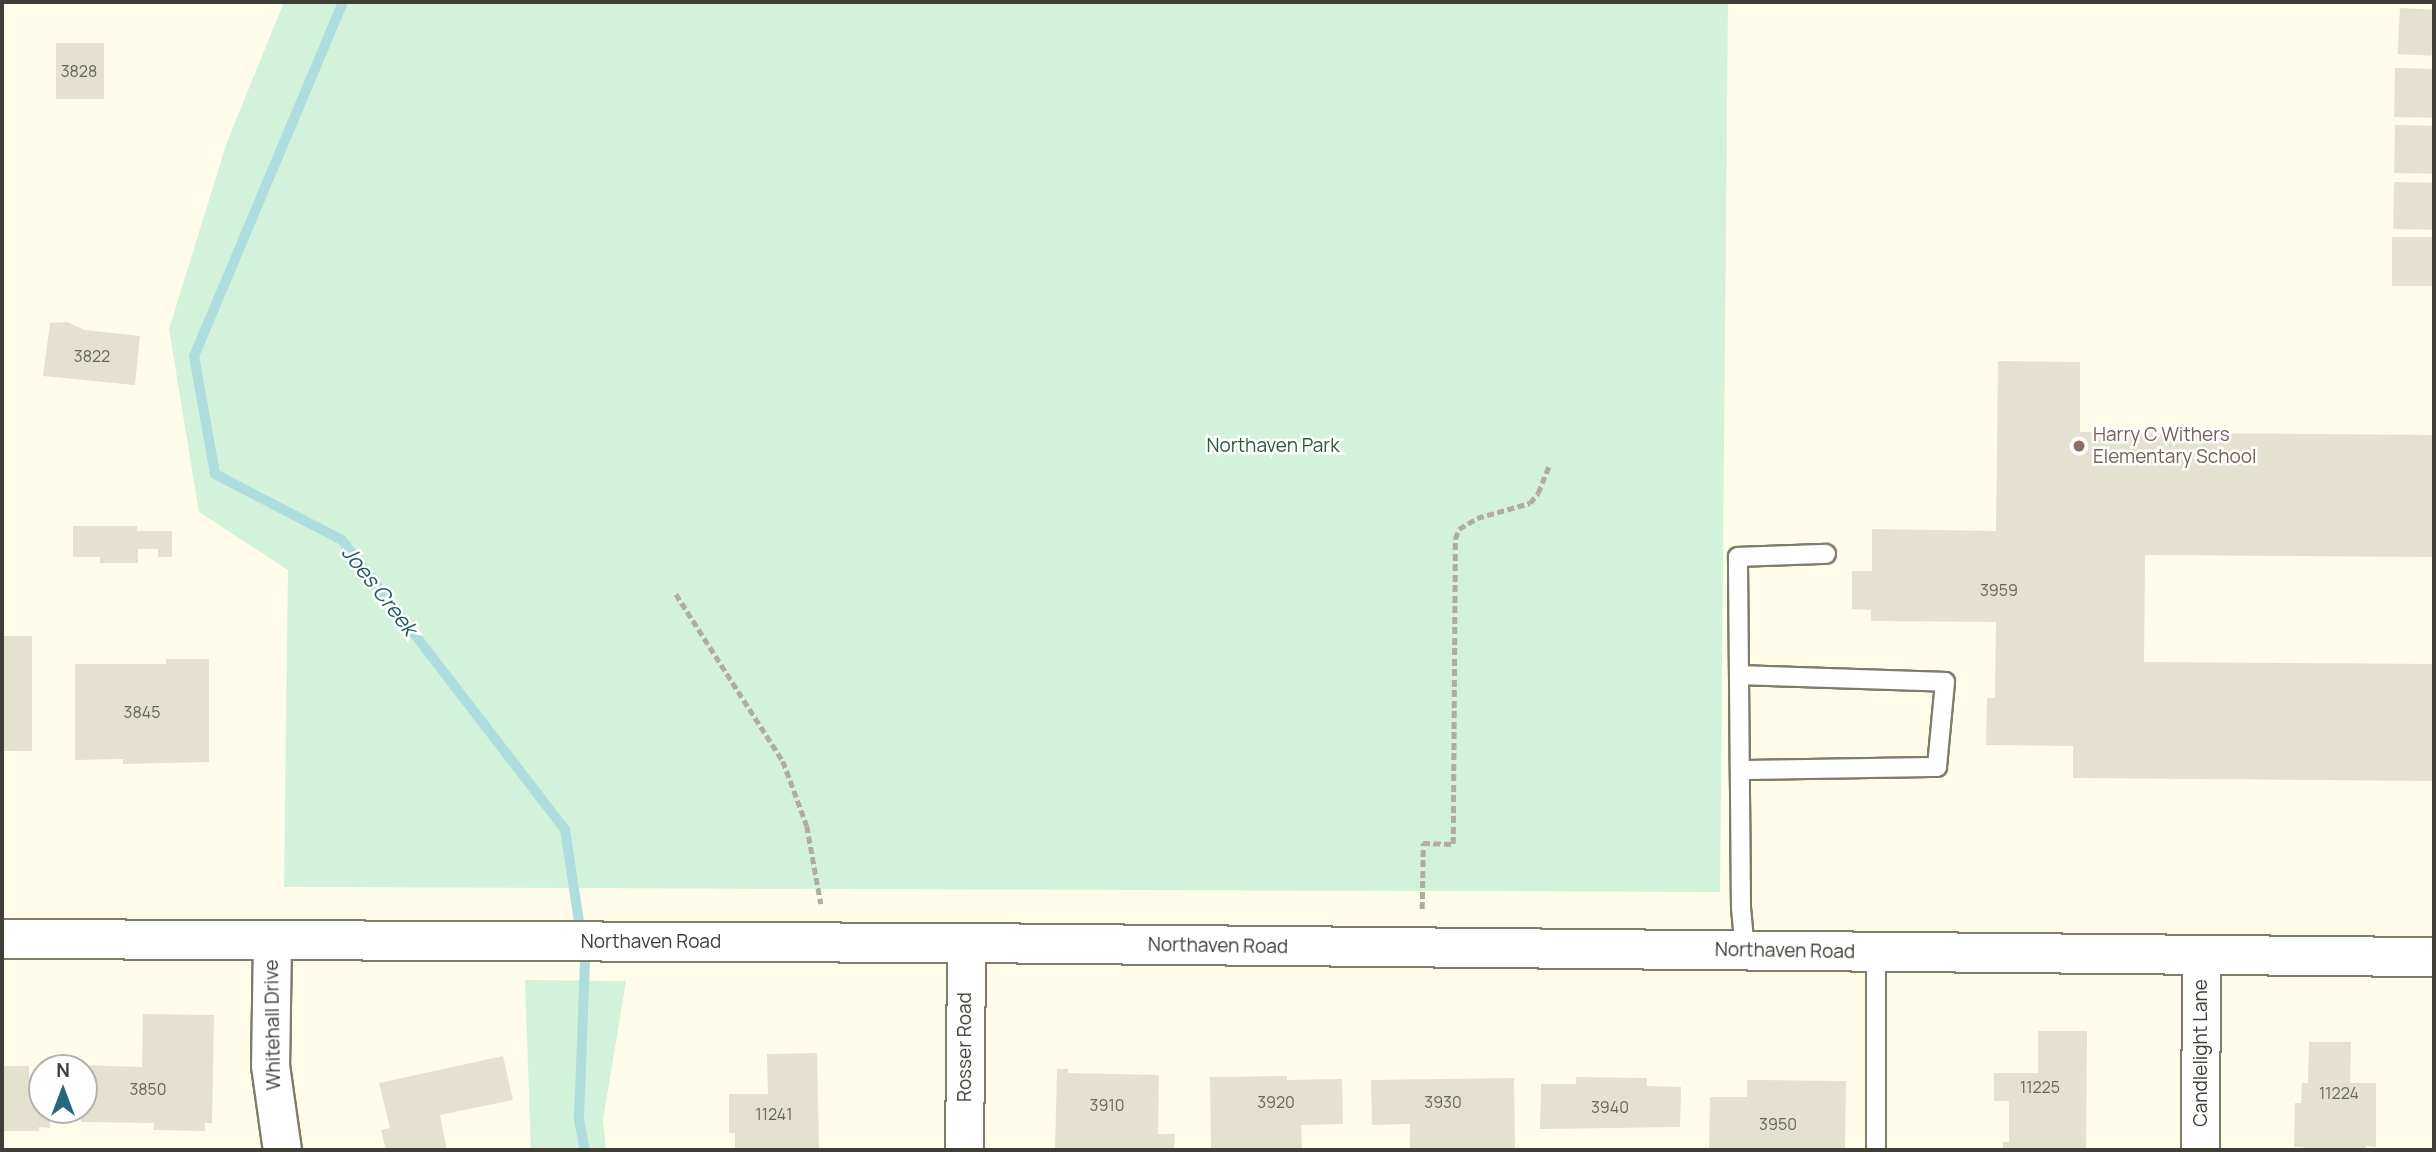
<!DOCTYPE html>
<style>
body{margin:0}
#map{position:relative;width:2436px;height:1152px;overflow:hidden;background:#fffce9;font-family:Manrope,sans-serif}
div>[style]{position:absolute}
.green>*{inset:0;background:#d3f2db}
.stream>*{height:10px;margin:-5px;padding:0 5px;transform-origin:5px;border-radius:5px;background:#afddde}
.building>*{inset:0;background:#e4e1ce;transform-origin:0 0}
.path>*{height:4.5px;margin-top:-2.25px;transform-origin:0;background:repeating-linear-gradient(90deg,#b0ad9f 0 7px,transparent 0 10.5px)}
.roads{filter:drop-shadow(2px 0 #7e7c6b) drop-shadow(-2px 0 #7e7c6b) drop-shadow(0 2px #7e7c6b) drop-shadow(0 -2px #7e7c6b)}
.lane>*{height:18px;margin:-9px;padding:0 9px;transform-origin:9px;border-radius:9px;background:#fff}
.street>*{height:37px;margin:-18.5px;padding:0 18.5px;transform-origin:18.5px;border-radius:18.5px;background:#fff}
.secondary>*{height:38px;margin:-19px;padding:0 19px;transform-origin:19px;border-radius:19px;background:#fff}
.dots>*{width:19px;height:19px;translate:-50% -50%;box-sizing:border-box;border:4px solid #fff;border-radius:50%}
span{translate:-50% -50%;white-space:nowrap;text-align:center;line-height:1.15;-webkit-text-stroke:5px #fff;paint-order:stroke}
.number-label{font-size:16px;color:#68665c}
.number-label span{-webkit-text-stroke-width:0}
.education-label{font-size:19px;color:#785e54}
.left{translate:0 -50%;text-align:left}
.park-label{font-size:19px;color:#295b3b}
.street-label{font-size:19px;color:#3e3d36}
.water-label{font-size:21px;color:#1e5c5e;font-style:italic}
.frame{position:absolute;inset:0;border:4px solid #3e3d36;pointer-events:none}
.north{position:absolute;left:28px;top:1054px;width:70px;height:70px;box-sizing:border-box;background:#fff;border:2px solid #b2b1af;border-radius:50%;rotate:0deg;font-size:19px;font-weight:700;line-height:28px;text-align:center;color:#3e3d36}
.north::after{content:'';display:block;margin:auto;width:24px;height:32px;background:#2a647d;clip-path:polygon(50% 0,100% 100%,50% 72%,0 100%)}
</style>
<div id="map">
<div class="green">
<div style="clip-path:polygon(284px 2px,1728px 2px,1720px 892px,284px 887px,288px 570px,199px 512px,169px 329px,227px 142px)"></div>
<div style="clip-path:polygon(525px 980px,626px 981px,603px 1120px,606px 1150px,531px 1150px)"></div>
</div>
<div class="stream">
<div style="left:343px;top:2px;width:384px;rotate:112.8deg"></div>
<div style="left:194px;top:356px;width:120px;rotate:79.9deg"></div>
<div style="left:215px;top:474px;width:143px;rotate:27.5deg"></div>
<div style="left:342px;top:540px;width:366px;rotate:52.4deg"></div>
<div style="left:565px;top:830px;width:133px;rotate:81.3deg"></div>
<div style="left:585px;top:961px;width:159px;rotate:92.2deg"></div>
<div style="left:579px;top:1120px;width:31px;rotate:79deg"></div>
</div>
<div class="building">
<div style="left:2400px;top:8px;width:34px;height:46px;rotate:3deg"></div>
<div style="left:56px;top:43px;width:48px;height:56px"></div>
<div style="left:2395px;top:68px;width:39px;height:49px;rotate:1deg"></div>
<div style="left:2395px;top:125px;width:39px;height:48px;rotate:1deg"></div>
<div style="left:2394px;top:182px;width:40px;height:47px;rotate:1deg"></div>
<div style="left:2392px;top:237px;width:42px;height:49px"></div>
<div style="clip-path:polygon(67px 322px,85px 330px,140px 336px,135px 385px,43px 376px,50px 323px)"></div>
<div style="clip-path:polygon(1998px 361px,2080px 362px,2080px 432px,2434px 435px,2434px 557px,2145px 555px,2144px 662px,2434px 664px,2434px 781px,2073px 778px,2073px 746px,1986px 745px,1987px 698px,1995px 698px,1996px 622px,1871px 621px,1871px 610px,1852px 609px,1852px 571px,1872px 571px,1872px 529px,1996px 531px)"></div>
<div style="clip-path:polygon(73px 526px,137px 526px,137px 531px,172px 531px,172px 557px,158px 557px,158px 549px,138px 549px,138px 563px,100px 563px,100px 557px,73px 557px)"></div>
<div style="left:2px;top:636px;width:30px;height:115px"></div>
<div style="clip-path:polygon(166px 659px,209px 659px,209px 762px,123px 764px,123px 759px,75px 760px,75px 664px,166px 664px)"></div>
<div style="clip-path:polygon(143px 1014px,214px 1015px,212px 1123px,205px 1123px,205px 1131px,153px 1130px,154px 1123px,81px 1122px,81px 1110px,84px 1110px,82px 1065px,142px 1067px)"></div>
<div style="clip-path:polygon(2038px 1031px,2087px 1031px,2086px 1150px,2003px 1150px,2003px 1142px,2009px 1142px,2009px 1101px,1994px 1101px,1994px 1073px,2038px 1073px)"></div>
<div style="clip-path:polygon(2309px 1042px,2351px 1042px,2350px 1083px,2376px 1083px,2376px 1147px,2366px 1146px,2366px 1150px,2303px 1150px,2303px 1147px,2294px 1147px,2295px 1103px,2301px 1103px,2302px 1083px,2308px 1083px)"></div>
<div style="clip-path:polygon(817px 1053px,819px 1150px,735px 1150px,735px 1133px,729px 1133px,729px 1094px,768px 1094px,767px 1054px)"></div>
<div style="clip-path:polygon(503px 1056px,513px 1100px,440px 1115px,447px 1150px,386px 1150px,381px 1130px,390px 1128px,379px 1083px)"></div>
<div style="clip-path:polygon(2px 1066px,29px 1066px,29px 1080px,37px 1080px,37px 1085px,42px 1085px,42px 1110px,50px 1110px,50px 1128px,39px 1127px,39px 1131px,2px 1131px)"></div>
<div style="clip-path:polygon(1057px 1069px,1068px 1069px,1068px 1073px,1159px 1075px,1158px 1134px,1175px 1134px,1174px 1150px,1055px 1150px)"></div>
<div style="clip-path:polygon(1287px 1076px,1287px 1080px,1342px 1079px,1343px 1124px,1301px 1125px,1302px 1150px,1211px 1150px,1210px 1077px)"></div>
<div style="clip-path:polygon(1576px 1077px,1647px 1078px,1647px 1086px,1681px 1087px,1680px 1127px,1540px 1129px,1541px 1084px,1576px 1084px)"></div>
<div style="clip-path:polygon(1514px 1078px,1515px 1150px,1410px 1150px,1410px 1124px,1372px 1125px,1371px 1080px)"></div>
<div style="clip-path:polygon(1747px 1080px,1846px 1081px,1845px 1150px,1709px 1150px,1710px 1097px,1747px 1097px)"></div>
</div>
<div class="path">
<div style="left:676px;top:594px;width:198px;rotate:57.4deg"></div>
<div style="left:783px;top:761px;width:69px;rotate:69.7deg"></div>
<div style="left:807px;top:826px;width:79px;rotate:79.8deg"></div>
<div style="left:1422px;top:909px;width:66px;rotate:-89.1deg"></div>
<div style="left:1423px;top:843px;width:30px;rotate:2deg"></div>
<div style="left:1453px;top:844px;width:305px;rotate:-89.6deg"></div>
<div style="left:1455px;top:539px;width:11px;rotate:-68deg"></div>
<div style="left:1459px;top:529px;width:21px;rotate:-31deg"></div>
<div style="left:1477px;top:518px;width:55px;rotate:-15.8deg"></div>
<div style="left:1530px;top:503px;width:13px;rotate:-51deg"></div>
<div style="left:1538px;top:493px;width:29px;rotate:-68deg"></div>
</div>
<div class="roads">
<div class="lane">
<div style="left:1739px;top:675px;width:206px;rotate:1.9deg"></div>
<div style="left:1945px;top:682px;width:85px;rotate:95.4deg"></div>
<div style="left:1937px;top:767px;width:197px;rotate:179.1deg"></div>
<div style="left:1745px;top:951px;width:43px;rotate:-95.3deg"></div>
<div style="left:1741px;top:908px;width:351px;rotate:-90.5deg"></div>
<div style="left:1738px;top:557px;width:88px;rotate:-2deg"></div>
<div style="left:1876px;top:952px;width:198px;rotate:90deg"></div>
</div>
<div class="street">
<div style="left:272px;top:941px;width:124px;rotate:90.9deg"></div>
<div style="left:270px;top:1065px;width:86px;rotate:82deg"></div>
<div style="left:964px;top:1150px;width:207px;rotate:-89.4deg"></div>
<div style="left:2200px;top:1150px;width:194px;rotate:-89.7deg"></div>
</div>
<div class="secondary">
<div style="left:2px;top:939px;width:964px;rotate:0.24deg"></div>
<div style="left:966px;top:943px;width:1468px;rotate:0.55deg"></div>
</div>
</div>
<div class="dots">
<div style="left:2079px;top:446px;background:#8d6e63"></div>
</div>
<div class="number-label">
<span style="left:79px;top:71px">3828</span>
<span style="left:92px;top:356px">3822</span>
<span style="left:1999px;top:590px">3959</span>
<span style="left:142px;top:712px">3845</span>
<span style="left:2040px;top:1087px">11225</span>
<span style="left:148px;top:1089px">3850</span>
<span style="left:2339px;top:1093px">11224</span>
<span style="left:1276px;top:1102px">3920</span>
<span style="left:1443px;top:1102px">3930</span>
<span style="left:1107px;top:1105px">3910</span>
<span style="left:1610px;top:1107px">3940</span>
<span style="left:774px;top:1114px">11241</span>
<span style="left:1778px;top:1124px">3950</span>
</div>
<div class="education-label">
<span class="left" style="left:2093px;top:446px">Harry C Withers<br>Elementary School</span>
</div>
<div class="park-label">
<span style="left:1273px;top:446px">Northaven Park</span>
</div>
<div class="street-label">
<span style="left:651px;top:942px">Northaven Road</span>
<span style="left:1218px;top:946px;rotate:1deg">Northaven Road</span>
<span style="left:1785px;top:951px;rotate:1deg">Northaven Road</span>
<span style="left:273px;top:1025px;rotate:-91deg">Whitehall Drive</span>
<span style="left:965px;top:1047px;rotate:-90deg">Rosser Road</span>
<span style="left:2201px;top:1053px;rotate:-90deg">Candlelight Lane</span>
</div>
<div class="water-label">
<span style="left:380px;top:590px;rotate:52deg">Joes Creek</span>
</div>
<div class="frame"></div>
<div class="north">N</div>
</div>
